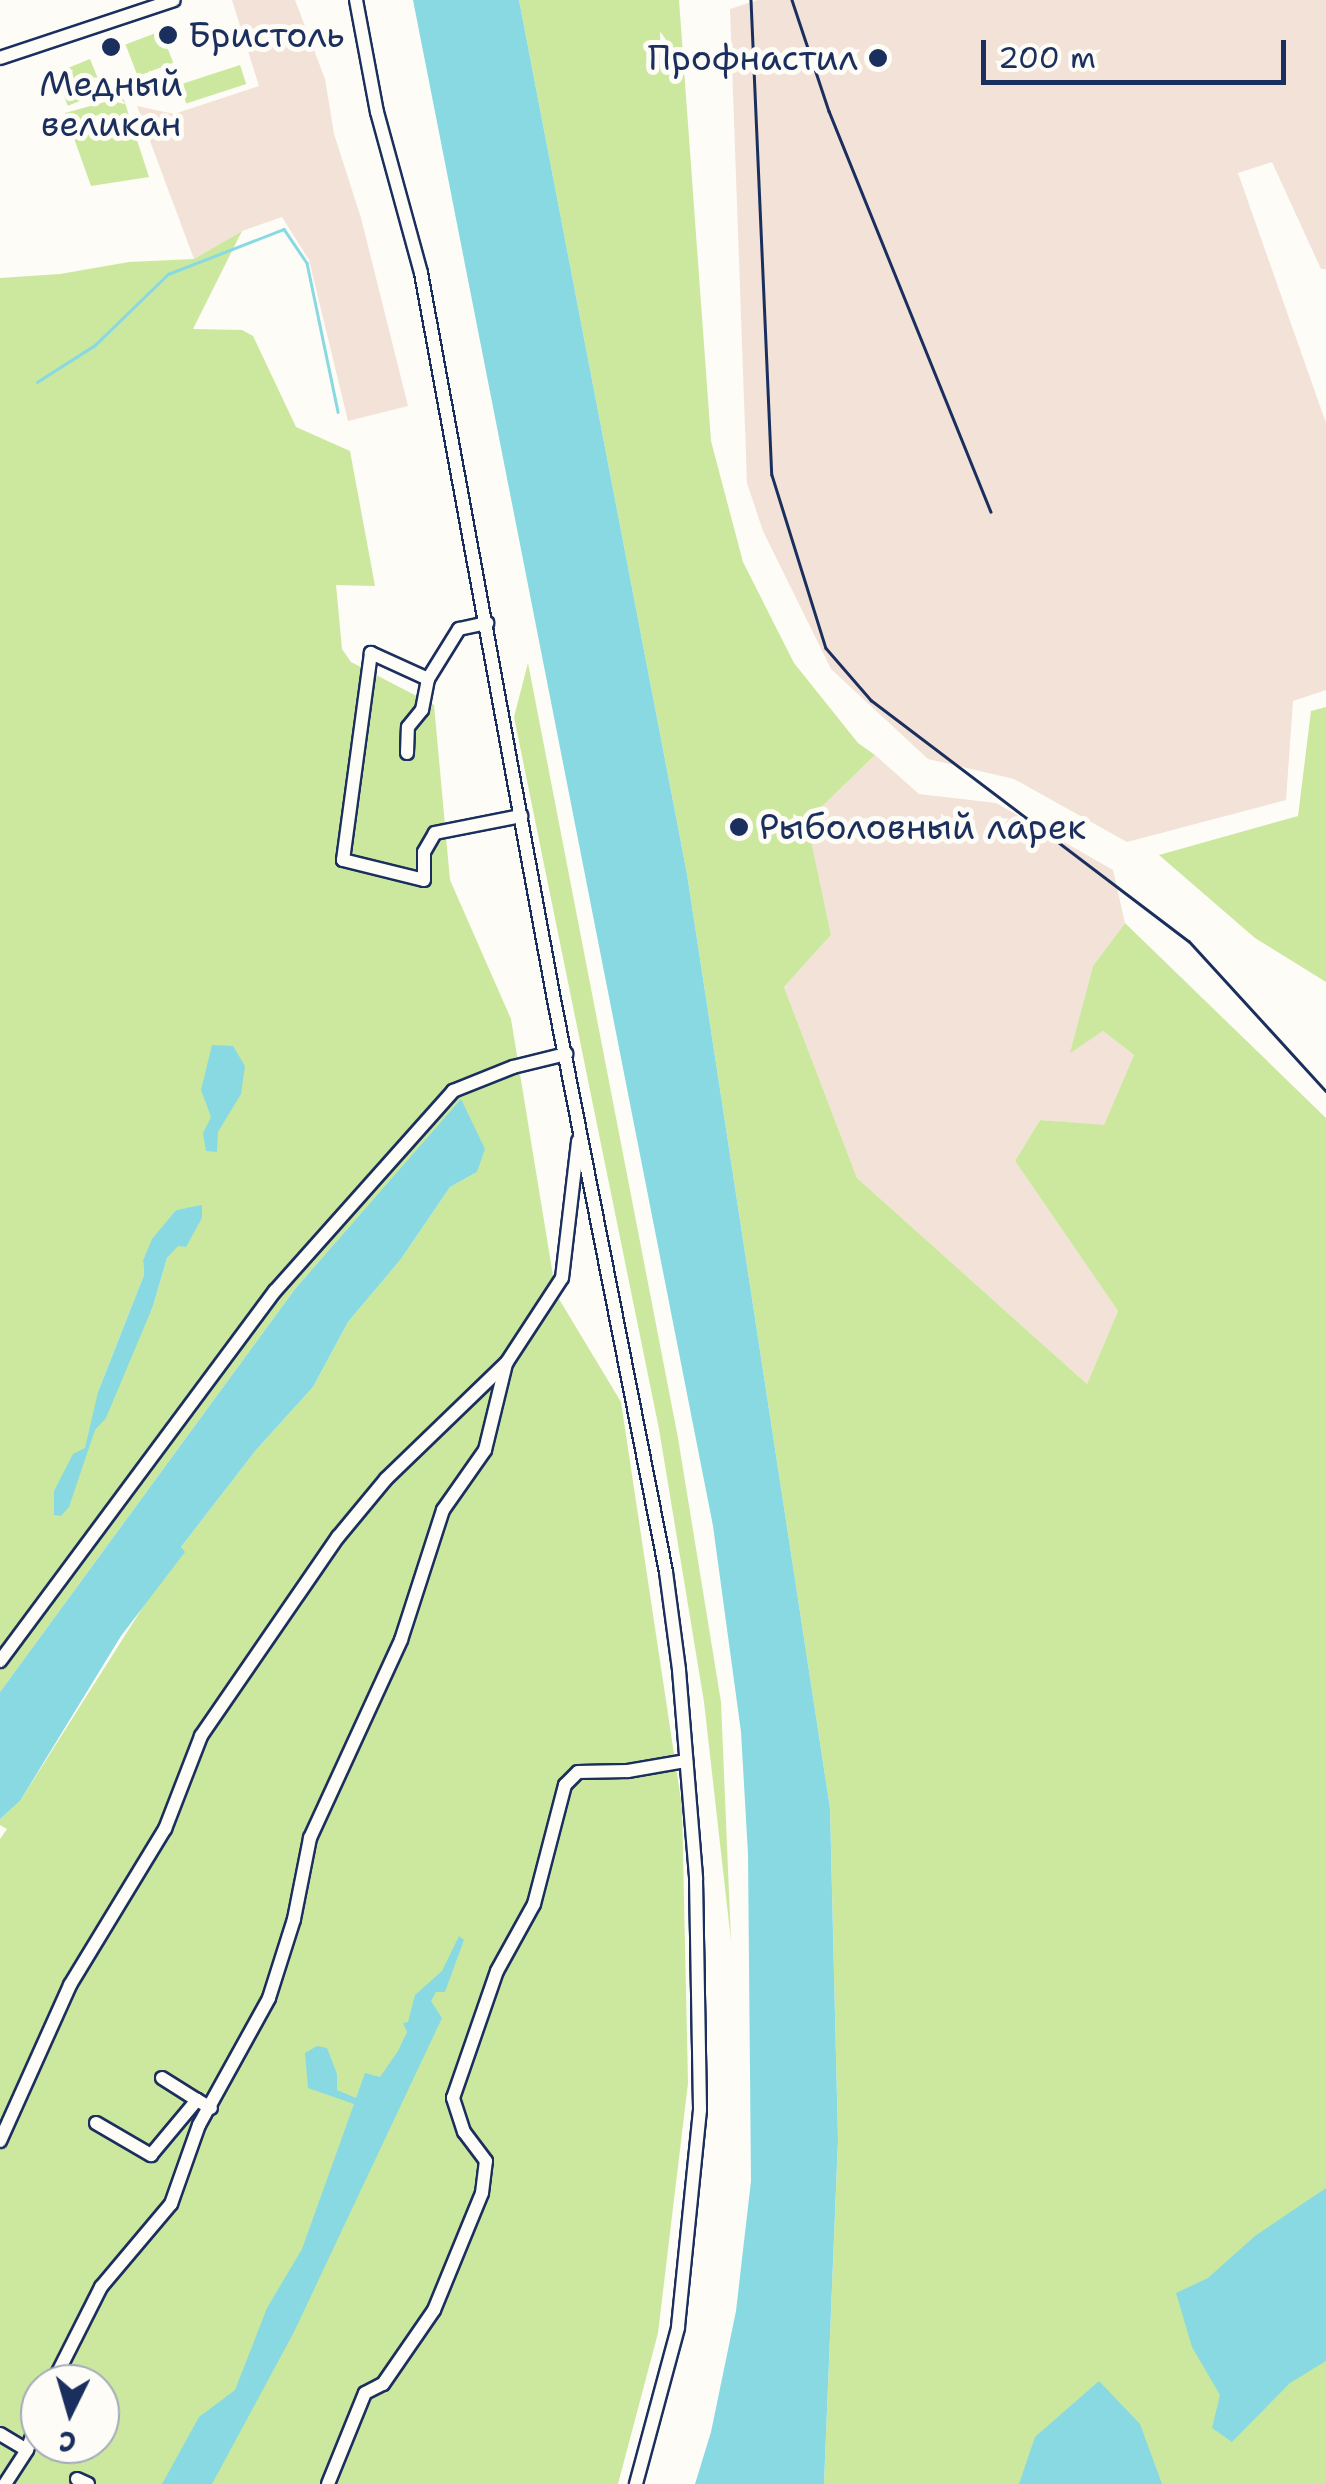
<!DOCTYPE html>
<meta charset="utf-8">
<style>
body{margin:0}
#map{position:relative;width:1326px;height:2484px;overflow:hidden;background:#fdfcf7;font-family:"Shantell Sans",sans-serif}
div>[style]{position:absolute}
.built>*{inset:0;background:#f2e2d8}
.green>*{inset:0;background:#cce89f;transform-origin:0 0}
.water>*{inset:0;background:#88d9e2}
.stream>*{height:2.5px;margin:-1.25px;padding:0 1.25px;transform-origin:1.25px;border-radius:1.25px;background:#88d9e2}
.roads{filter:drop-shadow(2px 0 #1b2f5e) drop-shadow(-2px 0 #1b2f5e) drop-shadow(0 2px #1b2f5e) drop-shadow(0 -2px #1b2f5e)}
.minor>*{height:12px;margin:-6px;padding:0 6px;transform-origin:6px;border-radius:6px;background:#fdfcf7}
.rail>*{height:2.5px;margin:-1.25px;padding:0 1.25px;transform-origin:1.25px;border-radius:1.25px;background:#1b2f5e}
.dots>*{width:28px;height:28px;translate:-50% -50%;box-sizing:border-box;border:5px solid #fdfcf7;border-radius:50%}
span{translate:-50% -50%;white-space:nowrap;text-align:center;line-height:1.15;-webkit-text-stroke:10px #fdfcf7;paint-order:stroke}
.poi-label{font-size:35px;color:#1b2f5e}
.left{translate:0 -50%;text-align:left}
.right{translate:-100% -50%;text-align:right}
.north{position:absolute;left:20px;top:2364px;width:100px;height:100px;box-sizing:border-box;background:#fdfcf7;border:2px solid #a3aaba;border-radius:50%;rotate:185deg;font-size:28px;font-weight:700;line-height:40px;text-align:center;color:#1b2f5e}
.north::after{content:'';display:block;margin:auto;width:35px;height:45px;background:#1b2f5e;clip-path:polygon(50% 0,100% 100%,50% 72%,0 100%)}
.scale{position:absolute;left:981px;top:40px;width:305px;height:45px;box-sizing:border-box;border:5px solid #1b2f5e;border-top:0;padding-left:12px;font-size:30px;line-height:35px;white-space:nowrap;color:#1b2f5e;-webkit-text-stroke:8px #fdfcf7;paint-order:stroke}
</style>
<div id="map">
<div class="built">
<div style="clip-path:polygon(232px 0,295px 0,325px 79px,334px 134px,361px 218px,408px 406px,348px 421px,309px 260px,282px 217px,242px 231px,194px 259px,137px 106px,174px 114px,259px 86px)"></div>
<div style="clip-path:polygon(758px 0,1326px 0,1326px 269px,1321px 269px,1272px 162px,1238px 173px,1326px 423px,1326px 690px,1293px 701px,1286px 800px,1127px 842px,1014px 779px,928px 759px,831px 669px,763px 531px,747px 483px,730px 9px)"></div>
<div style="clip-path:polygon(875px 755px,919px 794px,996px 803px,1113px 870px,1125px 923px,1093px 966px,1071px 1051px,1103px 1031px,1134px 1055px,1104px 1126px,1040px 1120px,1015px 1161px,1118px 1311px,1087px 1384px,857px 1178px,784px 987px,831px 935px,807px 821px)"></div>
</div>
<div class="green">
<div style="clip-path:polygon(519px 0,679px 0,711px 441px,743px 562px,794px 663px,858px 743px,875px 755px,807px 821px,831px 935px,784px 987px,857px 1178px,1087px 1384px,1118px 1311px,1015px 1161px,1040px 1120px,1104px 1125px,1134px 1055px,1103px 1031px,1070px 1053px,1093px 966px,1125px 923px,1326px 1118px,1326px 2484px,824px 2484px,838px 2139px,830px 1808px,687px 874px)"></div>
<div style="left:161px;top:31px;width:34px;height:38px;rotate:69deg"></div>
<div style="left:90px;top:59px;width:35px;height:38px;rotate:68deg"></div>
<div style="left:240px;top:65px;width:20px;height:63px;rotate:72deg"></div>
<div style="clip-path:polygon(123px 97px,149px 177px,91px 186px,65px 113px)"></div>
<div style="clip-path:polygon(evenodd,242px 231px,193px 329px,242px 330px,253px 336px,296px 427px,350px 451px,375px 586px,336px 585px,342px 649px,351px 662px,434px 705px,450px 880px,511px 1019px,556px 1294px,621px 1402px,682px 1807px,688px 2083px,658px 2333px,618px 2484px,0 2484px,0 1839px,7px 1829px,0 1825px,0 1819px,20px 1801px,181px 1547px,256px 1450px,313px 1387px,348px 1322px,401px 1259px,450px 1187px,477px 1172px,484px 1148px,461px 1100px,295px 1289px,0 1692px,0 278px,60px 274px,129px 262px,194px 259px,242px 231px,202px 1206px,167px 1258px,153px 1306px,132px 1350px,98px 1392px,144px 1275px,143px 1260px,152px 1240px,176px 1210px,202px 1206px,242px 231px,40px 2384px,100px 2384px,100px 2444px,40px 2444px,40px 2384px)"></div>
<div style="clip-path:polygon(528px 663px,678px 1438px,721px 1702px,731px 1941px,704px 1702px,659px 1429px,514px 717px)"></div>
<div style="clip-path:polygon(1326px 707px,1326px 982px,1255px 938px,1159px 855px,1298px 816px,1311px 711px)"></div>
</div>
<div class="water">
<div style="clip-path:polygon(413px 0,519px 0,687px 874px,830px 1808px,838px 2139px,824px 2484px,695px 2484px,711px 2432px,736px 2311px,751px 2181px,748px 1854px,741px 1732px,713px 1526px)"></div>
<div style="clip-path:polygon(212px 1045px,233px 1046px,245px 1066px,241px 1094px,218px 1132px,217px 1152px,206px 1151px,203px 1133px,211px 1117px,201px 1090px)"></div>
<div style="clip-path:polygon(461px 1099px,485px 1149px,477px 1172px,450px 1187px,401px 1259px,348px 1322px,313px 1387px,256px 1450px,181px 1547px,185px 1552px,121px 1636px,20px 1801px,0 1819px,0 1692px,295px 1289px)"></div>
<div style="clip-path:polygon(202px 1205px,202px 1218px,186px 1247px,178px 1246px,167px 1258px,153px 1306px,106px 1418px,95px 1430px,69px 1507px,61px 1516px,54px 1515px,54px 1491px,73px 1454px,85px 1448px,98px 1392px,144px 1275px,143px 1260px,152px 1239px,176px 1210px)"></div>
<div style="clip-path:polygon(459px 1936px,464px 1940px,445px 1992px,436px 1992px,431px 2001px,442px 2018px,294px 2332px,212px 2484px,162px 2484px,199px 2417px,235px 2390px,267px 2308px,302px 2249px,354px 2104px,308px 2088px,305px 2053px,317px 2046px,327px 2048px,337px 2074px,337px 2090px,356px 2098px,365px 2073px,380px 2077px,398px 2051px,407px 2032px,403px 2023px,408px 2022px,415px 1995px,442px 1971px)"></div>
<div style="clip-path:polygon(1326px 2188px,1326px 2361px,1290px 2383px,1232px 2442px,1212px 2428px,1220px 2395px,1192px 2347px,1176px 2293px,1208px 2278px,1255px 2236px)"></div>
<div style="clip-path:polygon(1099px 2381px,1140px 2424px,1162px 2484px,1019px 2484px,1035px 2437px)"></div>
</div>
<div class="stream">
<div style="left:37px;top:382px;width:69px;rotate:-32.5deg"></div>
<div style="left:95px;top:345px;width:102px;rotate:-44.2deg"></div>
<div style="left:168px;top:274px;width:124px;rotate:-21.2deg"></div>
<div style="left:284px;top:229px;width:41px;rotate:55.9deg"></div>
<div style="left:307px;top:263px;width:152px;rotate:78.2deg"></div>
</div>
<div class="roads">
<div class="minor">
<div style="left:356px;top:0;width:114px;rotate:79.4deg"></div>
<div style="left:377px;top:112px;width:167px;rotate:74.7deg"></div>
<div style="left:421px;top:273px;width:744px;rotate:79.63deg"></div>
<div style="left:555px;top:1005px;width:578px;rotate:78.92deg"></div>
<div style="left:666px;top:1572px;width:99px;rotate:82.4deg"></div>
<div style="left:679px;top:1670px;width:210px;rotate:85.3deg"></div>
<div style="left:696px;top:1879px;width:231px;rotate:89deg"></div>
<div style="left:700px;top:2110px;width:219px;rotate:95.8deg"></div>
<div style="left:678px;top:2328px;width:162px;rotate:105.1deg"></div>
<div style="left:0;top:58px;width:183px;rotate:-18.4deg"></div>
<div style="left:428px;top:679px;width:63px;rotate:-155.5deg"></div>
<div style="left:371px;top:653px;width:209px;rotate:97.7deg"></div>
<div style="left:343px;top:860px;width:83px;rotate:13.9deg"></div>
<div style="left:424px;top:880px;width:28px;rotate:-90deg"></div>
<div style="left:424px;top:852px;width:22px;rotate:-60deg"></div>
<div style="left:435px;top:833px;width:88px;rotate:-11.2deg"></div>
<div style="left:407px;top:753px;width:26px;rotate:-88deg"></div>
<div style="left:408px;top:727px;width:22px;rotate:-51deg"></div>
<div style="left:422px;top:710px;width:32px;rotate:-79deg"></div>
<div style="left:428px;top:679px;width:59px;rotate:-58.2deg"></div>
<div style="left:459px;top:629px;width:29px;rotate:-12deg"></div>
<div style="left:0;top:1661px;width:461px;rotate:-53.4deg"></div>
<div style="left:275px;top:1291px;width:268px;rotate:-48.3deg"></div>
<div style="left:453px;top:1091px;width:65px;rotate:-21.8deg"></div>
<div style="left:513px;top:1067px;width:55px;rotate:-13.8deg"></div>
<div style="left:162px;top:2078px;width:41px;rotate:32.2deg"></div>
<div style="left:96px;top:2123px;width:64px;rotate:30.2deg"></div>
<div style="left:151px;top:2155px;width:72px;rotate:-50.1deg"></div>
<div style="left:197px;top:2100px;width:16px;rotate:30deg"></div>
<div style="left:0;top:2141px;width:171px;rotate:-65.8deg"></div>
<div style="left:70px;top:1985px;width:183px;rotate:-58.7deg"></div>
<div style="left:165px;top:1829px;width:100px;rotate:-68.8deg"></div>
<div style="left:201px;top:1736px;width:242px;rotate:-55.5deg"></div>
<div style="left:338px;top:1537px;width:75px;rotate:-50.4deg"></div>
<div style="left:386px;top:1479px;width:168px;rotate:-44deg"></div>
<div style="left:507px;top:1362px;width:100px;rotate:-56.8deg"></div>
<div style="left:562px;top:1278px;width:138px;rotate:-83.3deg"></div>
<div style="left:52px;top:2384px;width:109px;rotate:-63.2deg"></div>
<div style="left:101px;top:2287px;width:109px;rotate:-49.9deg"></div>
<div style="left:171px;top:2204px;width:84px;rotate:-70.5deg"></div>
<div style="left:199px;top:2125px;width:145px;rotate:-61.1deg"></div>
<div style="left:269px;top:1998px;width:83px;rotate:-72.4deg"></div>
<div style="left:294px;top:1919px;width:83px;rotate:-78.8deg"></div>
<div style="left:310px;top:1838px;width:218px;rotate:-65.3deg"></div>
<div style="left:401px;top:1640px;width:137px;rotate:-72.1deg"></div>
<div style="left:443px;top:1510px;width:73px;rotate:-55deg"></div>
<div style="left:485px;top:1450px;width:89px;rotate:-76.3deg"></div>
<div style="left:0;top:2434px;width:31px;rotate:31deg"></div>
<div style="left:77px;top:2479px;width:12px;rotate:24deg"></div>
<div style="left:5px;top:2484px;width:40px;rotate:-57.1deg"></div>
<div style="left:27px;top:2450px;width:38px;rotate:-70deg"></div>
<div style="left:328px;top:2484px;width:98px;rotate:-67.9deg"></div>
<div style="left:365px;top:2393px;width:20px;rotate:-27deg"></div>
<div style="left:383px;top:2384px;width:90px;rotate:-55.4deg"></div>
<div style="left:434px;top:2310px;width:126px;rotate:-67.7deg"></div>
<div style="left:482px;top:2193px;width:32px;rotate:-83deg"></div>
<div style="left:486px;top:2161px;width:36px;rotate:-127deg"></div>
<div style="left:464px;top:2132px;width:36px;rotate:-108deg"></div>
<div style="left:453px;top:2098px;width:134px;rotate:-70.9deg"></div>
<div style="left:497px;top:1971px;width:77px;rotate:-61.1deg"></div>
<div style="left:534px;top:1904px;width:123px;rotate:-75.4deg"></div>
<div style="left:565px;top:1785px;width:18px;rotate:-45deg"></div>
<div style="left:578px;top:1772px;width:50px;rotate:-1.1deg"></div>
<div style="left:628px;top:1771px;width:59px;rotate:-9.8deg"></div>
</div>
</div>
<div class="rail">
<div style="left:751px;top:0;width:475px;rotate:87.5deg"></div>
<div style="left:772px;top:475px;width:181px;rotate:72.7deg"></div>
<div style="left:826px;top:648px;width:69px;rotate:49.1deg"></div>
<div style="left:871px;top:700px;width:399px;rotate:37.2deg"></div>
<div style="left:1189px;top:941px;width:203px;rotate:47.6deg"></div>
<div style="left:792px;top:0;width:117px;rotate:71.6deg"></div>
<div style="left:829px;top:111px;width:432px;rotate:68deg"></div>
</div>
<div class="dots">
<div style="left:168px;top:35px;background:#1b2f5e"></div>
<div style="left:111px;top:47px;background:#1b2f5e"></div>
<div style="left:878px;top:58px;background:#1b2f5e"></div>
<div style="left:739px;top:827px;background:#1b2f5e"></div>
</div>
<div class="poi-label">
<span class="left" style="left:188px;top:35px">Бристоль</span>
<span class="right" style="left:858px;top:58px">Профнастил</span>
<span style="left:111px;top:104px">Медный<br>великан</span>
<span class="left" style="left:759px;top:827px">Рыболовный ларек</span>
</div>
<div class="north">С</div>
<div class="scale">200 m</div>
</div>
